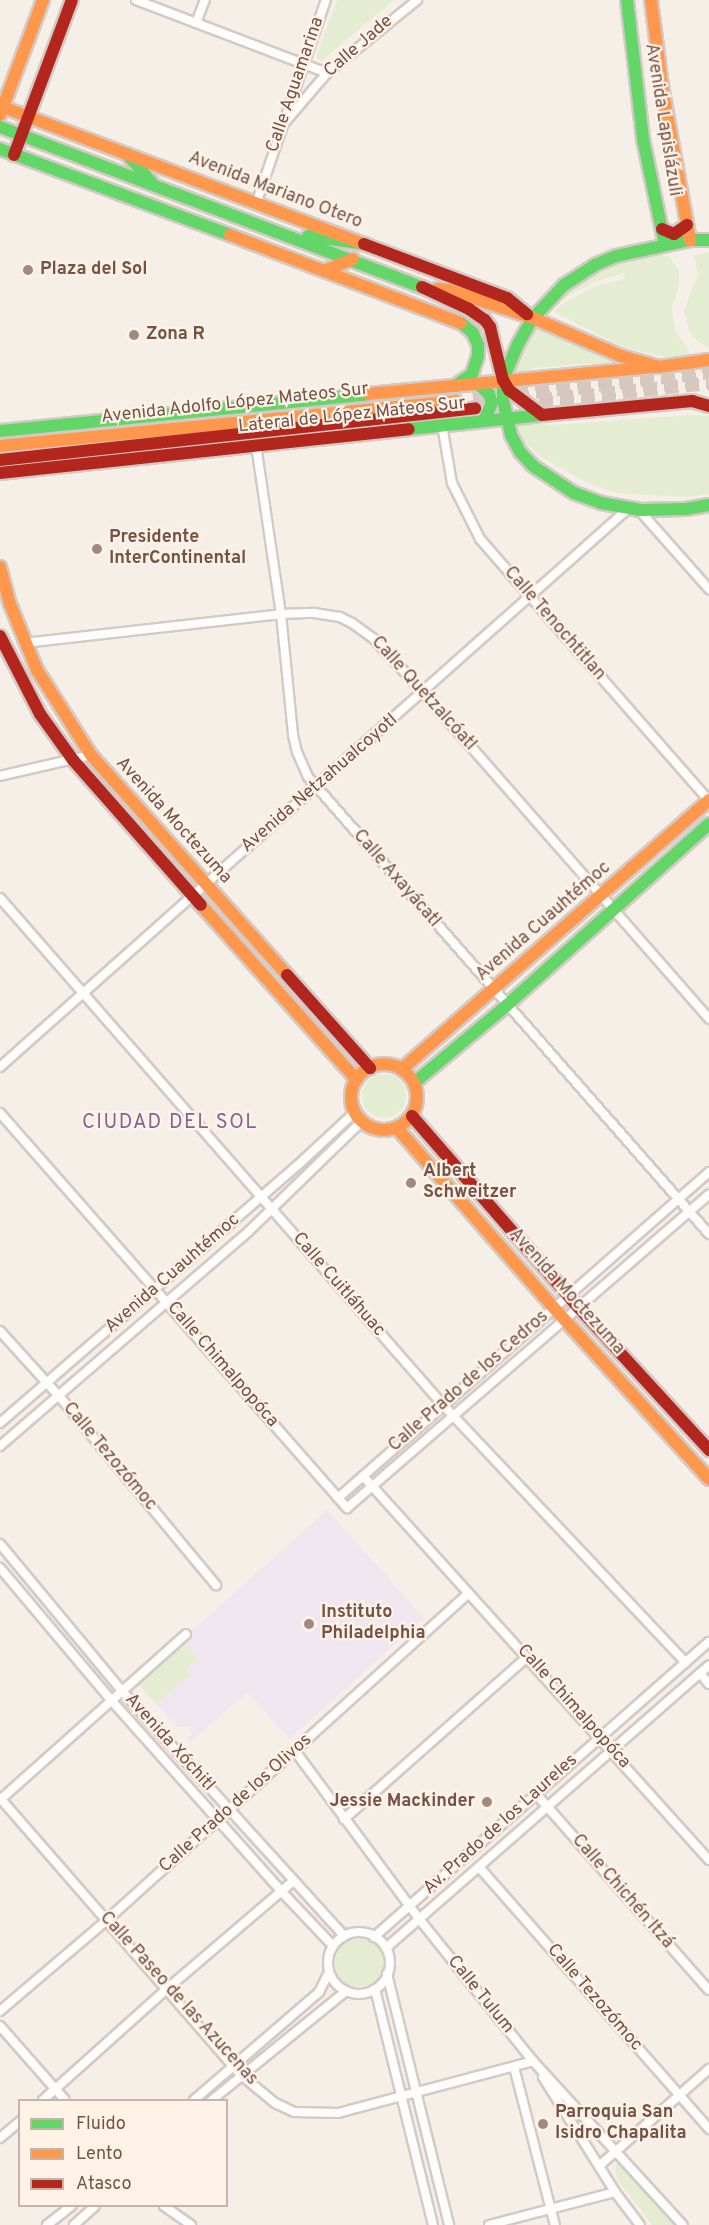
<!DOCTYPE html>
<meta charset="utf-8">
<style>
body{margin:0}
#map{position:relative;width:709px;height:2225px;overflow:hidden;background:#f6efe7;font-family:Overpass,sans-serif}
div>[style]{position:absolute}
.education>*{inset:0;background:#f0e6f0}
.green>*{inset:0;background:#e4ecd2}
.round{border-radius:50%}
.primary-tunnel>*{height:14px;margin-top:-7px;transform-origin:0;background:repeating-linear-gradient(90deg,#d6c8bf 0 14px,transparent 0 21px)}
.roads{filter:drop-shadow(2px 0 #d4cac5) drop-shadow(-2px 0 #d4cac5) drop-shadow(0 2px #d4cac5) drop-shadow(0 -2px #d4cac5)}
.street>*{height:8px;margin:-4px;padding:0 4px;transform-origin:4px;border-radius:4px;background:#fefdfb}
.street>.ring{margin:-4px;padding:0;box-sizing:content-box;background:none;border:8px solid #fefdfb;border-radius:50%}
.fast>*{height:12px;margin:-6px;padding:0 6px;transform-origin:6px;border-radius:6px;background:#63d668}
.slow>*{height:12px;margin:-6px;padding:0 6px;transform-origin:6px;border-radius:6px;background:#ff974d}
.slow>.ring{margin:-6px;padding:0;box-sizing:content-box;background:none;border:12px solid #ff974d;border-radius:50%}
.jam>*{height:12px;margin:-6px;padding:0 6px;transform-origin:6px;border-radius:6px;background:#b3261e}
.dots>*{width:16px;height:16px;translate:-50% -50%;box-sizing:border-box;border:3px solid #fff3e8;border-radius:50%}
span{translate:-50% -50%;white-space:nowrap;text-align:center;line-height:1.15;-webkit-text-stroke:4.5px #fff3e8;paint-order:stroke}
.street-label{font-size:18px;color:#745248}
.poi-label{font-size:18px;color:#745248;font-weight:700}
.left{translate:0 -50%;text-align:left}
.right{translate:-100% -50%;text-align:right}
.neighbourhood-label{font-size:20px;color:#806397;letter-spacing:1.5px}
.legend{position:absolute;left:18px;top:2099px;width:210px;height:108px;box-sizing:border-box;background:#fff3e8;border:2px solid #c7b3a8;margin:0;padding:8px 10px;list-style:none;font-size:18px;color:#745248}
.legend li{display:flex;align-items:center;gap:12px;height:30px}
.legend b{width:30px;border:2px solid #c7b3a8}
</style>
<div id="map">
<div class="education">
<div style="clip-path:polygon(327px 1510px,424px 1618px,289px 1739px,247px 1692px,191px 1742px,187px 1738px,192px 1733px,187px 1727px,177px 1727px,136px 1681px)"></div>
</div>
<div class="green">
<div style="clip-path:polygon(337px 0,394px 0,321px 61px,316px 58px)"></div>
<div style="clip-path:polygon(709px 252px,709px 348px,697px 341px,689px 331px,684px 310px,698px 275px,694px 256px)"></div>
<div style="clip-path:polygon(643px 254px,660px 254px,669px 257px,679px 270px,679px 284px,672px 308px,675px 331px,689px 350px,687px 355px,665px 357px,623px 347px,554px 312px,562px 304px,596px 286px,625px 279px,624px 273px,594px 282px,550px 307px,594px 272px)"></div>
<div style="clip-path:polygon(537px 327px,618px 362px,618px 365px,607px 368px,592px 363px,533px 368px,518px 376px,513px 375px,512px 370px,524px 344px)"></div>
<div style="clip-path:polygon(691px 415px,709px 416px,709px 494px,688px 497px,617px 493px,587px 483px,538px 455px,521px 439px,518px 429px,518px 421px,552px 425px)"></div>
<div class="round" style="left:362px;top:1074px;width:44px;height:44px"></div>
<div style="clip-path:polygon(183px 1640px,198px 1658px,185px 1669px,190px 1675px,156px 1704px,136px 1681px)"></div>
<div class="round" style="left:335px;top:1939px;width:48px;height:48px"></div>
<div style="clip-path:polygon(620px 2161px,676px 2225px,652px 2225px,617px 2179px,615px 2165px)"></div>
</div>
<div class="primary-tunnel">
<div style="left:473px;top:399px;width:238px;rotate:-6.5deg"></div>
<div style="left:518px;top:403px;width:192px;rotate:-6deg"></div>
</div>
<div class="roads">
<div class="street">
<div style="left:136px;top:0;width:204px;rotate:20.9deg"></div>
<div style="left:196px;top:23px;width:25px;rotate:-69deg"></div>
<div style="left:286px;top:121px;width:63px;rotate:-49.5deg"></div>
<div style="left:327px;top:73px;width:116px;rotate:-39deg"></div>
<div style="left:256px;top:204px;width:216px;rotate:-71.1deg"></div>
<div style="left:442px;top:425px;width:59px;rotate:80.2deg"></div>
<div style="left:452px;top:483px;width:63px;rotate:63.4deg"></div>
<div style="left:480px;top:539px;width:348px;rotate:48.8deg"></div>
<div style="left:256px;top:445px;width:171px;rotate:81.6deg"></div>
<div style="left:281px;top:614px;width:122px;rotate:84.3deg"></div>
<div style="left:293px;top:735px;width:17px;rotate:77deg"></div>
<div style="left:297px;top:752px;width:27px;rotate:66deg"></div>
<div style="left:308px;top:777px;width:608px;rotate:48.73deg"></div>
<div style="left:639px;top:510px;width:106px;rotate:48.5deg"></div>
<div style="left:24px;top:643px;width:259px;rotate:-6.4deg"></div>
<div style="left:281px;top:614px;width:33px;rotate:-2deg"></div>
<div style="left:314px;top:613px;width:26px;rotate:9deg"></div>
<div style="left:340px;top:617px;width:13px;rotate:27deg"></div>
<div style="left:352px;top:623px;width:27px;rotate:36deg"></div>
<div style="left:374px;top:639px;width:74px;rotate:47.2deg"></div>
<div style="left:424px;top:693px;width:433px;rotate:48.8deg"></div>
<div style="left:0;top:776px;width:93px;rotate:-13deg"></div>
<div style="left:0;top:898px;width:673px;rotate:48.85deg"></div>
<div style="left:443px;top:1405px;width:354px;rotate:46.7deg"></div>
<div style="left:0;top:1067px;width:841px;rotate:-41.63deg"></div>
<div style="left:0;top:1113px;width:526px;rotate:48.7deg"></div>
<div style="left:347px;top:1508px;width:479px;rotate:-40.9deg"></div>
<div style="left:0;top:1331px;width:88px;rotate:47.8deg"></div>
<div style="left:59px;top:1396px;width:246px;rotate:50.3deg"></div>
<div style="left:0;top:1423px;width:394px;rotate:-40.9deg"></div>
<div style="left:298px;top:1165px;width:78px;rotate:-42.9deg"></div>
<div style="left:0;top:1446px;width:328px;rotate:-40.8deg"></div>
<div style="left:248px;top:1232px;width:159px;rotate:-44.2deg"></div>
<div style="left:363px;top:1476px;width:517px;rotate:47.98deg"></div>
<div style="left:338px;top:1498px;width:494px;rotate:-41.3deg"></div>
<div style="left:0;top:1544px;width:191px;rotate:50.3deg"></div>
<div style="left:122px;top:1691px;width:331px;rotate:47.8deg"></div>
<div style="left:0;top:1568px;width:172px;rotate:49.9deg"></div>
<div style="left:111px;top:1700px;width:257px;rotate:48.3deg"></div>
<div style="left:282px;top:1892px;width:74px;rotate:46.6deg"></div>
<div style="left:700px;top:1673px;width:14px;rotate:51deg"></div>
<div style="left:295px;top:1751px;width:210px;rotate:53.5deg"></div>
<div style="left:420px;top:1920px;width:181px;rotate:51.3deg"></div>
<div style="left:533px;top:2061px;width:222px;rotate:47.6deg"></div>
<div style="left:536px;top:1794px;width:261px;rotate:48.6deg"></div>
<div style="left:0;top:1798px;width:367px;rotate:49deg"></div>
<div style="left:241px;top:2075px;width:44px;rotate:39.5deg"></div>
<div style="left:275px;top:2103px;width:21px;rotate:25deg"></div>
<div style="left:294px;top:2112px;width:44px;rotate:1.3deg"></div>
<div style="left:338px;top:2113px;width:202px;rotate:-14.9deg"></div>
<div style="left:0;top:1800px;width:249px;rotate:-41.7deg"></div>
<div style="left:344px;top:1819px;width:244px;rotate:-41.5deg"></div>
<div style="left:479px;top:1867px;width:349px;rotate:48.7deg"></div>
<div class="ring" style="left:328px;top:1932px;width:54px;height:54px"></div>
<div style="left:374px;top:1937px;width:446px;rotate:-41.4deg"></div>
<div style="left:386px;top:1948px;width:429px;rotate:-41.2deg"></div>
<div style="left:387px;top:1974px;width:259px;rotate:76.1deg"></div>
<div style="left:375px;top:1989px;width:243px;rotate:76.2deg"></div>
<div style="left:0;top:2011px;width:142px;rotate:-40.4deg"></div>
<div style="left:108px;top:1919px;width:486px;rotate:-42.1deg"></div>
<div style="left:0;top:2026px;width:98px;rotate:48.7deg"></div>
<div style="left:514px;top:2067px;width:163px;rotate:75.5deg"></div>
<div style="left:543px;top:2077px;width:136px;rotate:57.9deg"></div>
<div style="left:615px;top:2192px;width:41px;rotate:52.9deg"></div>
<div style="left:43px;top:2100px;width:168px;rotate:-41.9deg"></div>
<div style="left:168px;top:1988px;width:163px;rotate:-40.5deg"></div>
<div style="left:194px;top:2100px;width:165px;rotate:-40.8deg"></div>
<div style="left:319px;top:1992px;width:22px;rotate:-63deg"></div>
<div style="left:212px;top:2100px;width:173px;rotate:-39.1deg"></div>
<div style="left:0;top:2138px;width:26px;rotate:-40deg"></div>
<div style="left:599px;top:2166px;width:147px;rotate:-41.4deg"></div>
<div style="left:164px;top:2206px;width:33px;rotate:35deg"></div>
<div style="left:47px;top:2225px;width:31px;rotate:-38deg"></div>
<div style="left:74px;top:2225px;width:28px;rotate:-42deg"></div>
<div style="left:489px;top:2225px;width:130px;rotate:-14.7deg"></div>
</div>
<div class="fast">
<div style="left:627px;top:0;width:140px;rotate:83.4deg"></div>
<div style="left:643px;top:139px;width:108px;rotate:78.3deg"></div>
<div style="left:0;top:127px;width:451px;rotate:20.8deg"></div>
<div style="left:0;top:149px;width:246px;rotate:20.5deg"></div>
<div style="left:127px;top:154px;width:38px;rotate:49deg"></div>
<div style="left:308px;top:236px;width:58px;rotate:8deg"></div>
<div style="left:709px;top:240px;width:19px;rotate:180deg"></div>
<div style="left:690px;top:240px;width:76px;rotate:167.8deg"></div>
<div style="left:616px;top:256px;width:23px;rotate:157deg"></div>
<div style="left:595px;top:265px;width:37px;rotate:147deg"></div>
<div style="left:564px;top:285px;width:45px;rotate:133.2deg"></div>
<div style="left:533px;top:318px;width:30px;rotate:120deg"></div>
<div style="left:518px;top:344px;width:39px;rotate:113deg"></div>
<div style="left:503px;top:380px;width:20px;rotate:90deg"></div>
<div style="left:503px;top:400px;width:36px;rotate:77deg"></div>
<div style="left:511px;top:435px;width:19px;rotate:62deg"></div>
<div style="left:520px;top:452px;width:19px;rotate:47deg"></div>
<div style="left:533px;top:466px;width:49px;rotate:33.4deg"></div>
<div style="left:574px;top:493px;width:29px;rotate:20deg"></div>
<div style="left:601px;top:503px;width:39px;rotate:10deg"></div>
<div style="left:639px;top:510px;width:47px;rotate:-1.2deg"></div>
<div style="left:686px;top:509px;width:23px;rotate:-10deg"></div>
<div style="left:478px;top:384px;width:15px;rotate:42deg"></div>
<div style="left:489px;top:394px;width:9px;rotate:72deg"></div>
<div style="left:492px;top:403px;width:19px;rotate:115deg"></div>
<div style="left:455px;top:386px;width:21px;rotate:-35deg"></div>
<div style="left:472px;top:374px;width:19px;rotate:-72deg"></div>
<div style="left:478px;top:356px;width:11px;rotate:-90deg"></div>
<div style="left:478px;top:345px;width:13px;rotate:-113deg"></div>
<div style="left:473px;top:333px;width:16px;rotate:-140deg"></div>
<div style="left:409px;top:429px;width:134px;rotate:-6deg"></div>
<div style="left:0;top:431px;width:370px;rotate:-5.7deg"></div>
<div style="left:414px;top:1083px;width:120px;rotate:-39.9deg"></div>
<div style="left:506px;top:1006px;width:273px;rotate:-41.9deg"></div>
</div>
<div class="slow">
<div style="left:651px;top:0;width:87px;rotate:82.7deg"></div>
<div style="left:662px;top:86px;width:157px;rotate:79.7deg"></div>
<div style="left:0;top:106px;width:389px;rotate:20.8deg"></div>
<div style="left:0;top:115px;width:123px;rotate:-69.5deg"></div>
<div style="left:230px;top:235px;width:247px;rotate:20.9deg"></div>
<div style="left:326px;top:270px;width:29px;rotate:-22deg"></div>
<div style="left:437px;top:289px;width:12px;rotate:5deg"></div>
<div style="left:449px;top:290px;width:89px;rotate:18.4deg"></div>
<div style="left:533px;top:318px;width:96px;rotate:23.4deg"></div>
<div style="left:621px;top:356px;width:40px;rotate:16deg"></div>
<div style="left:659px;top:367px;width:50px;rotate:-8deg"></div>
<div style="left:368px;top:394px;width:288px;rotate:-5.4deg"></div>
<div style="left:0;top:446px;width:458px;rotate:-5.6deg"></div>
<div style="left:0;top:567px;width:38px;rotate:75deg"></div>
<div style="left:10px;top:604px;width:71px;rotate:67.8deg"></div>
<div style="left:37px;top:670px;width:101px;rotate:57.6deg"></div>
<div style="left:91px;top:755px;width:295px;rotate:48.3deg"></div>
<div style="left:201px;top:905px;width:234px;rotate:48.3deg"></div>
<div class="ring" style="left:351px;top:1064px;width:54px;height:54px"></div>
<div style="left:402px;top:1069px;width:408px;rotate:-41.2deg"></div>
<div style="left:397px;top:1128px;width:239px;rotate:48.9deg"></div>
<div style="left:554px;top:1308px;width:231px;rotate:47.8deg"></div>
</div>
<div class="jam">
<div style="left:14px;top:155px;width:165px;rotate:-69.5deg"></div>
<div style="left:662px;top:229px;width:13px;rotate:23deg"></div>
<div style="left:674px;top:234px;width:16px;rotate:-35deg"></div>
<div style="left:364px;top:244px;width:153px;rotate:20.7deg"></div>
<div style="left:507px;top:298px;width:26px;rotate:39deg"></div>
<div style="left:422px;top:287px;width:52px;rotate:25.1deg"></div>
<div style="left:469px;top:309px;width:19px;rotate:35deg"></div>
<div style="left:485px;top:320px;width:9px;rotate:54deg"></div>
<div style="left:490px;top:327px;width:55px;rotate:76.2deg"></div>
<div style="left:503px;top:380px;width:12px;rotate:59deg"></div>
<div style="left:509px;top:390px;width:41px;rotate:37.1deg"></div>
<div style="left:542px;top:415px;width:151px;rotate:-5.3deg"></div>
<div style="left:692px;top:401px;width:18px;rotate:16deg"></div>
<div style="left:0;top:460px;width:478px;rotate:-6.2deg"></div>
<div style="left:0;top:473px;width:411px;rotate:-6.1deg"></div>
<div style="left:0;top:636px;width:88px;rotate:62.9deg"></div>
<div style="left:40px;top:714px;width:57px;rotate:54.3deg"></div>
<div style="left:73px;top:760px;width:193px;rotate:48.6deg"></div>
<div style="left:287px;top:975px;width:125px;rotate:48.3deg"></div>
<div style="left:412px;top:1116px;width:254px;rotate:49deg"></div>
<div style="left:579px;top:1308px;width:193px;rotate:47.5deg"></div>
</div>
</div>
<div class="dots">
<div style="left:28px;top:270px;background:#a28980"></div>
<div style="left:134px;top:335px;background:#a28980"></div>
<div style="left:97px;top:549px;background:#a28980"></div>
<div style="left:411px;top:1183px;background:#a28980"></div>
<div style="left:309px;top:1624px;background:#a28980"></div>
<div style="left:487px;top:1802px;background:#a28980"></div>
<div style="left:543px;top:2124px;background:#a28980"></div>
</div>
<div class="street-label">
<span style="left:359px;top:47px;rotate:-41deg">Calle Jade</span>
<span style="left:296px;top:85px;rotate:-71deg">Calle Aguamarina</span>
<span style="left:662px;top:120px;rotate:81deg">Avenida Lapislázuli</span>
<span style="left:275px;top:191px;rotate:21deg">Avenida Mariano Otero</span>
<span style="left:235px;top:404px;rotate:-6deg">Avenida Adolfo López Mateos Sur</span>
<span style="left:352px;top:416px;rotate:-6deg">Lateral de López Mateos Sur</span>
<span style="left:554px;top:624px;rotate:49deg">Calle Tenochtitlan</span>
<span style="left:423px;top:694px;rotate:48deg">Calle Quetzalcóatl</span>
<span style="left:320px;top:784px;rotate:-41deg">Avenida Netzahualcoyotl</span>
<span style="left:173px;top:821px;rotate:48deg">Avenida Moctezuma</span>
<span style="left:396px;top:879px;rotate:49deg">Calle Axayácatl</span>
<span style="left:544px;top:922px;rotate:-41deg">Avenida Cuauhtémoc</span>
<span style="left:173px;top:1274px;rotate:-41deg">Avenida Cuauhtémoc</span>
<span style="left:338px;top:1285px;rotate:49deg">Calle Cuitláhuac</span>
<span style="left:566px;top:1292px;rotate:48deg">Avenida Moctezuma</span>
<span style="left:222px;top:1365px;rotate:49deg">Calle Chimalpopóca</span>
<span style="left:469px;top:1382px;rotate:-41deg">Calle Prado de los Cedros</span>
<span style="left:109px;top:1457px;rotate:50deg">Calle Tezozómoc</span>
<span style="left:573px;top:1707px;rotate:48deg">Calle Chimalpopóca</span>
<span style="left:169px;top:1743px;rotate:48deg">Avenida Xóchitl</span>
<span style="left:236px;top:1804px;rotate:-42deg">Calle Prado de los Olivos</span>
<span style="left:501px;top:1825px;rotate:-42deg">Av. Prado de los Laureles</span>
<span style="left:622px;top:1892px;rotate:49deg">Calle Chichén Itzá</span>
<span style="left:480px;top:1995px;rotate:51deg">Calle Tulum</span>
<span style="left:594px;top:1998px;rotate:49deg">Calle Tezozómoc</span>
<span style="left:178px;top:1999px;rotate:48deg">Calle Paseo de las Azucenas</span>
</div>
<div class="poi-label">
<span class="left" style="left:40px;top:270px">Plaza del Sol</span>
<span class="left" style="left:146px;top:335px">Zona R</span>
<span class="left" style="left:109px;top:549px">Presidente<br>InterContinental</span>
<span class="left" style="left:423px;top:1183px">Albert<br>Schweitzer</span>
<span class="left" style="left:321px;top:1624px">Instituto<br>Philadelphia</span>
<span class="right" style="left:475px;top:1802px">Jessie Mackinder</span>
<span class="left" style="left:555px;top:2124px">Parroquia San<br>Isidro Chapalita</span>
</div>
<div class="neighbourhood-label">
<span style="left:170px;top:1123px">CIUDAD DEL SOL</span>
</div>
<ul class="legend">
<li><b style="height:8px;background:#63d668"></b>Fluido</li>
<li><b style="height:8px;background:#ff974d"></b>Lento</li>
<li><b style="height:8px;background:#b3261e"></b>Atasco</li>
</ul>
</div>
